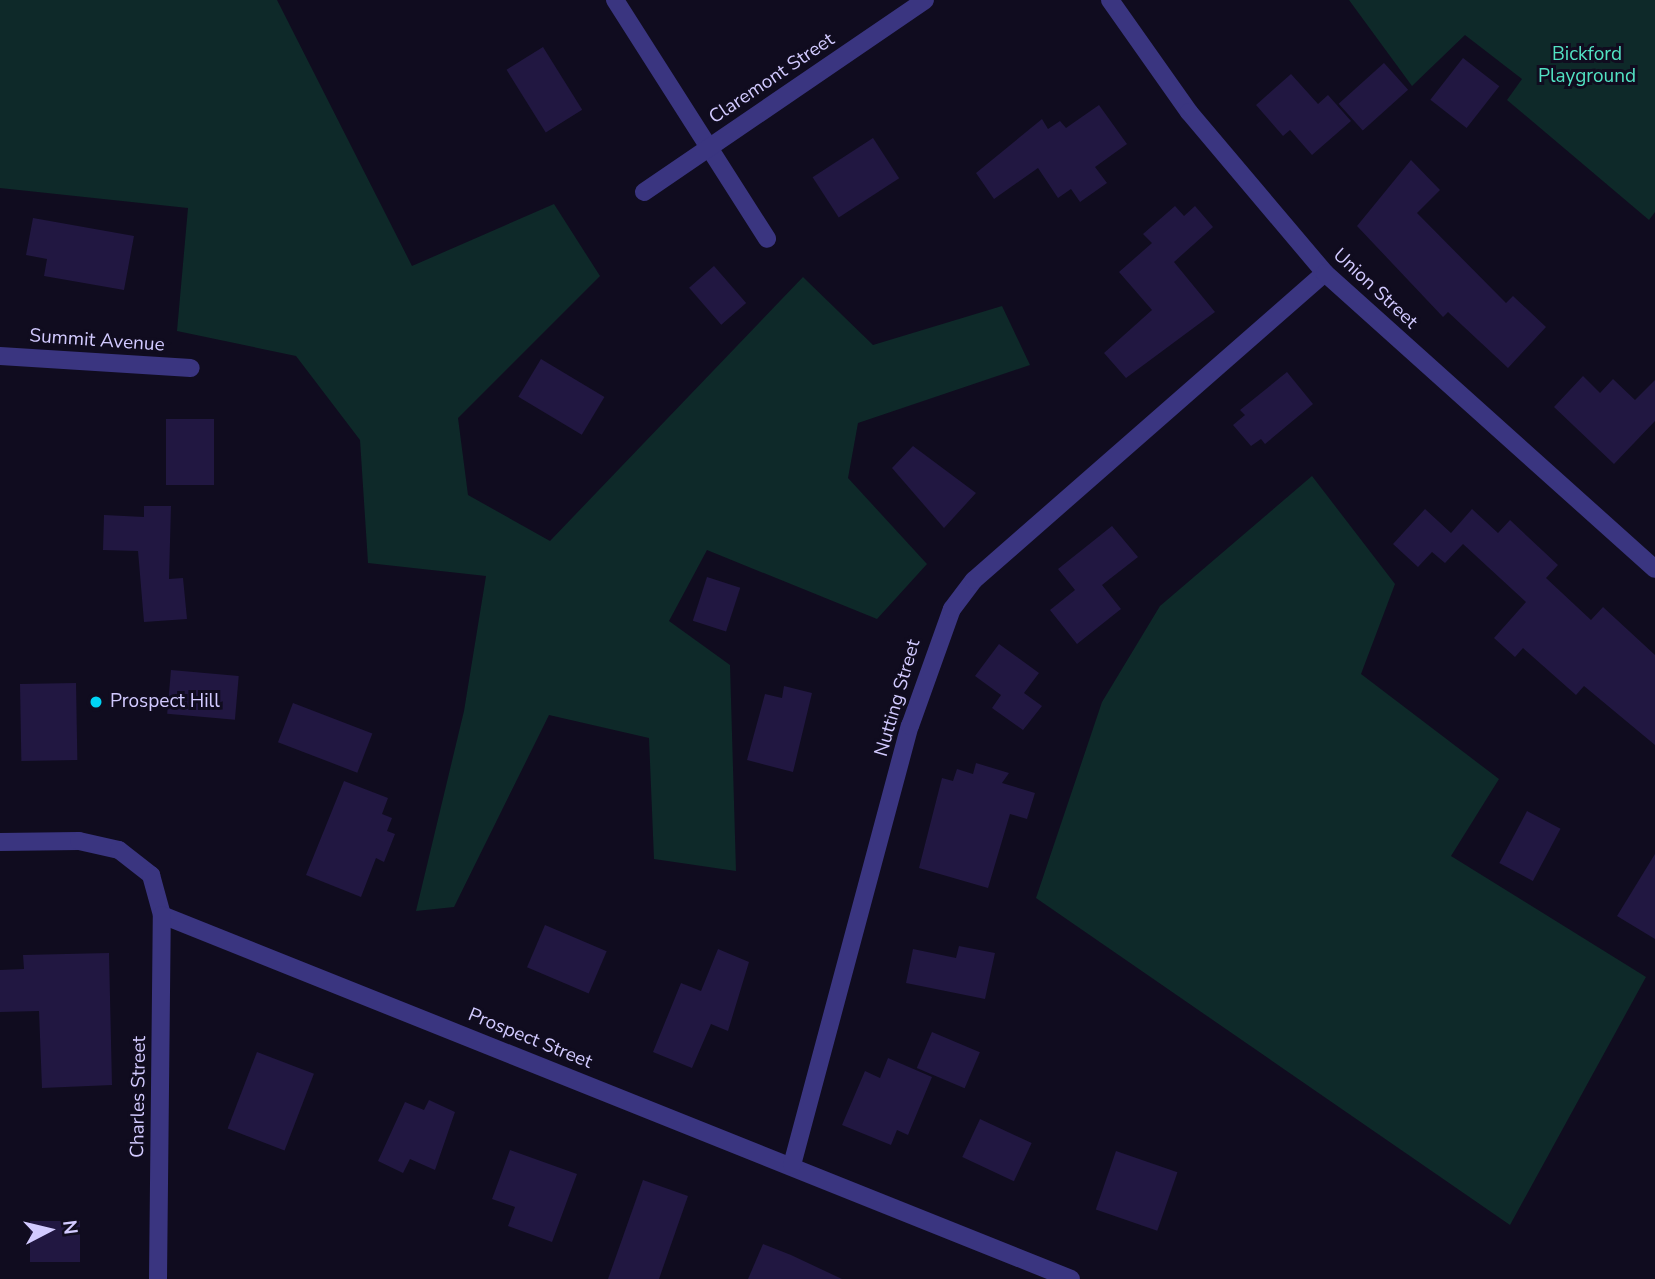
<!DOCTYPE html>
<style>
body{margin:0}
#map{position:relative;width:1655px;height:1279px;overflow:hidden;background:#100c1f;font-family:"Nunito Sans",sans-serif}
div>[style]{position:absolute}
.green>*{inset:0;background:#0e2929}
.building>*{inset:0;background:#211741;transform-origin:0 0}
.minor>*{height:18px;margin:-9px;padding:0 9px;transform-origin:9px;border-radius:9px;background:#3a3580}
.tertiary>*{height:18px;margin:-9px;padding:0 9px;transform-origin:9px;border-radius:9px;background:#3a3580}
.dots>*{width:19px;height:19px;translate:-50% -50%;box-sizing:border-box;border:4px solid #100c1f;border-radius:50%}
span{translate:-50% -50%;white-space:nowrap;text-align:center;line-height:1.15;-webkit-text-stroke:6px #100c1f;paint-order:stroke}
.park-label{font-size:19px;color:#52e2c3}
.street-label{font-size:19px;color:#d2caff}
.poi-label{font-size:19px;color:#d2caff}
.left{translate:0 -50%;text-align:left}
.north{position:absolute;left:14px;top:1195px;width:70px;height:70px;-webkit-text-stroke:5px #100c1f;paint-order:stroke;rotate:83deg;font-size:19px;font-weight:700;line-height:28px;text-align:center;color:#d2caff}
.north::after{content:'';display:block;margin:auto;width:24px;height:32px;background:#d2caff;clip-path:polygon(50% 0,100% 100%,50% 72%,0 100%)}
</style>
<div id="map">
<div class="green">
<div style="clip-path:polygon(0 0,277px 0,412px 266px,554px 204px,600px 276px,458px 418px,468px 495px,550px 541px,803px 277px,873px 345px,1002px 306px,1030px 365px,858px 423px,848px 478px,927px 564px,877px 619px,707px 550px,669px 621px,730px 665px,736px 871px,654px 859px,649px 738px,549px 715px,454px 907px,416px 911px,464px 711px,486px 576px,368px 563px,360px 440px,296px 356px,177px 331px,188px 208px,0 188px)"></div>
<div style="clip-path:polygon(1349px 0,1655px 0,1655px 212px,1649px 220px,1507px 100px,1522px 79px,1465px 35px,1412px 86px)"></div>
<div style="clip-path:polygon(1312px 476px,1395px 584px,1361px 674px,1499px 779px,1451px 856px,1646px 977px,1510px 1225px,1036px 898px,1102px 702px,1160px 606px)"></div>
</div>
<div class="building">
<div style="left:543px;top:47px;width:74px;height:43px;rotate:58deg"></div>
<div style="left:1463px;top:58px;width:46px;height:53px;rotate:38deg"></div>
<div style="left:1384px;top:63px;width:36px;height:61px;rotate:48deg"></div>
<div style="clip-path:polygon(1291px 74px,1318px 104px,1328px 95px,1351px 121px,1312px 155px,1290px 130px,1283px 136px,1256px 105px)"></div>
<div style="clip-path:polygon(1099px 105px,1127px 144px,1095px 167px,1107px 183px,1080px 202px,1071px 189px,1058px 198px,1038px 168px,994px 199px,976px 173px,1042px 119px,1048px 129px,1060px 121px,1066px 128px)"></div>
<div style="left:873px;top:138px;width:48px;height:72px;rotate:57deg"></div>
<div style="clip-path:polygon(1411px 160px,1440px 190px,1417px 213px,1506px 303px,1513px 296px,1546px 327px,1508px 368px,1448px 312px,1443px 317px,1357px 226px)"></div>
<div style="clip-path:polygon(1175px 206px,1184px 216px,1195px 206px,1213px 227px,1174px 262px,1215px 312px,1126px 378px,1104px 353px,1152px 310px,1119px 272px,1152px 243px,1143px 234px)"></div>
<div style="clip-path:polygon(33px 218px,134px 236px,124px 290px,44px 276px,47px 259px,26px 255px)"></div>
<div style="left:714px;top:266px;width:49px;height:33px;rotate:49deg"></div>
<div style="left:541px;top:359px;width:74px;height:44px;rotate:31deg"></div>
<div style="clip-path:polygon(1287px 372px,1313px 404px,1265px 444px,1261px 439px,1251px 446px,1233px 425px,1245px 415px,1240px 410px)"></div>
<div style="clip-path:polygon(1583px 376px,1600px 393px,1613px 379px,1635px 400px,1655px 380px,1655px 421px,1614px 464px,1554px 407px)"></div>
<div style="left:166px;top:419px;width:48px;height:66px"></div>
<div style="clip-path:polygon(913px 446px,976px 493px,944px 528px,892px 468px)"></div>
<div style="clip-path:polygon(144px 506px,171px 506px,169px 579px,183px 578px,187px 619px,144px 622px,138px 551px,103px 550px,104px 515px,144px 517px)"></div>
<div style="clip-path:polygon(1425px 509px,1451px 533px,1472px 509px,1498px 533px,1510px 520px,1558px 565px,1546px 578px,1591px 620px,1603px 607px,1655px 655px,1655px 745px,1584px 686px,1576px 695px,1523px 648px,1515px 657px,1494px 638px,1526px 602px,1463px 544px,1445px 563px,1432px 552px,1418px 567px,1393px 544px)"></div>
<div style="clip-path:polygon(1112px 526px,1138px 557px,1102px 585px,1121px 609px,1077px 644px,1050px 610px,1075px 590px,1058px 569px)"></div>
<div style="left:707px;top:577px;width:35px;height:46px;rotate:18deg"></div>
<div style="clip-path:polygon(999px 644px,1039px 673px,1024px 693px,1042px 706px,1023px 730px,992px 708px,1001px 695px,975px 676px)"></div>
<div style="left:171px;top:670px;width:68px;height:44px;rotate:5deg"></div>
<div style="left:76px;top:683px;width:77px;height:56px;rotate:89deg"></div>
<div style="clip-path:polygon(784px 686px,812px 693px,793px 772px,747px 760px,765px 694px,782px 698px)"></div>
<div style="left:293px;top:703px;width:85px;height:42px;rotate:21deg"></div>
<div style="clip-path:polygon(976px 763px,1009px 773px,1002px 783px,1035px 793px,1027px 819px,1010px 814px,988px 888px,919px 868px,942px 778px,953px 781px,957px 769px,973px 774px)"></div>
<div style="clip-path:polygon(344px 781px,388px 798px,382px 814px,392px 818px,387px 831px,395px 834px,384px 862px,376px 858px,361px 897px,306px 875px)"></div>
<div style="left:1527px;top:811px;width:38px;height:59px;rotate:28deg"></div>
<div style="clip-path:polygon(1655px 854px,1655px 939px,1617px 916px)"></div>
<div style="left:545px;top:925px;width:67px;height:46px;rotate:23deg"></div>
<div style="clip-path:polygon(959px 946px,995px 953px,985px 999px,906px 983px,913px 949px,956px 958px)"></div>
<div style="clip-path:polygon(718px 949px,749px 962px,728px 1031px,711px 1024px,692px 1068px,653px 1052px,681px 983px,701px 991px)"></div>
<div style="clip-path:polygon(109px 953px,112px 1085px,42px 1088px,39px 1011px,0 1012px,0 970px,24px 969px,23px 955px)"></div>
<div style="left:932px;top:1032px;width:52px;height:39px;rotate:23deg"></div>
<div style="left:257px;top:1052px;width:61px;height:82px;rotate:21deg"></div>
<div style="clip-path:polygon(888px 1058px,932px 1077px,908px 1135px,897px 1130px,891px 1145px,842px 1125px,865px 1071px,880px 1078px)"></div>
<div style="clip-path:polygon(429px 1100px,455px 1112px,435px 1170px,410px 1159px,403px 1173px,378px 1161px,405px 1102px,424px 1110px)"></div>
<div style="left:980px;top:1119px;width:57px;height:42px;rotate:25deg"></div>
<div style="clip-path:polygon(510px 1150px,577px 1174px,552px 1242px,508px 1226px,515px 1207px,492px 1199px)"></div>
<div style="left:1116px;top:1151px;width:65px;height:62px;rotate:19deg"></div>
<div style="clip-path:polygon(643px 1180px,688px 1196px,659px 1279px,608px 1279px)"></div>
<div style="left:80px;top:1221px;width:41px;height:50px;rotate:90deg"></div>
<div style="clip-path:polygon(763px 1244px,791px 1255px,842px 1279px,748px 1279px)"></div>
</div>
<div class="minor">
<div style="left:615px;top:0;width:283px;rotate:57.5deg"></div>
<div style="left:644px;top:192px;width:340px;rotate:-34.3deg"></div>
<div style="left:0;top:356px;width:191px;rotate:3.6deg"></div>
<div style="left:0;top:842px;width:79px;rotate:-0.7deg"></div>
<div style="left:79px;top:841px;width:41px;rotate:12.7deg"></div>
<div style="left:119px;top:850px;width:41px;rotate:38deg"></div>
<div style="left:151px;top:875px;width:41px;rotate:74.6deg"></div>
<div style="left:162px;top:915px;width:979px;rotate:21.82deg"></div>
<div style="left:792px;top:1165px;width:455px;rotate:-75deg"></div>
<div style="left:910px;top:726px;width:124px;rotate:-70.3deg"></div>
<div style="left:952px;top:609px;width:36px;rotate:-53deg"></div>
<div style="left:974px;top:580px;width:466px;rotate:-41.2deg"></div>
<div style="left:158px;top:1279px;width:364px;rotate:-89.4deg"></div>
</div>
<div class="tertiary">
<div style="left:1110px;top:0;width:137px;rotate:54.8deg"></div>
<div style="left:1189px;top:112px;width:211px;rotate:49.8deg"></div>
<div style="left:1325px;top:273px;width:443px;rotate:41.9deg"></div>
</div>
<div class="dots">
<div style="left:96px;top:702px;background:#00d4f5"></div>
</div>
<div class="park-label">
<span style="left:1587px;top:66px">Bickford<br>Playground</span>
</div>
<div class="street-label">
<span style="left:772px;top:79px;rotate:-34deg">Claremont Street</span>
<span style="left:1375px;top:289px;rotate:43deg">Union Street</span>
<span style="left:97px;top:341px;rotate:4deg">Summit Avenue</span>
<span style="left:898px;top:698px;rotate:-74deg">Nutting Street</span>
<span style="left:530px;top:1039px;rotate:22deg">Prospect Street</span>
<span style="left:139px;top:1097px;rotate:-89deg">Charles Street</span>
</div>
<div class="poi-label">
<span class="left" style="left:110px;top:702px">Prospect Hill</span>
</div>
<div class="north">N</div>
</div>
